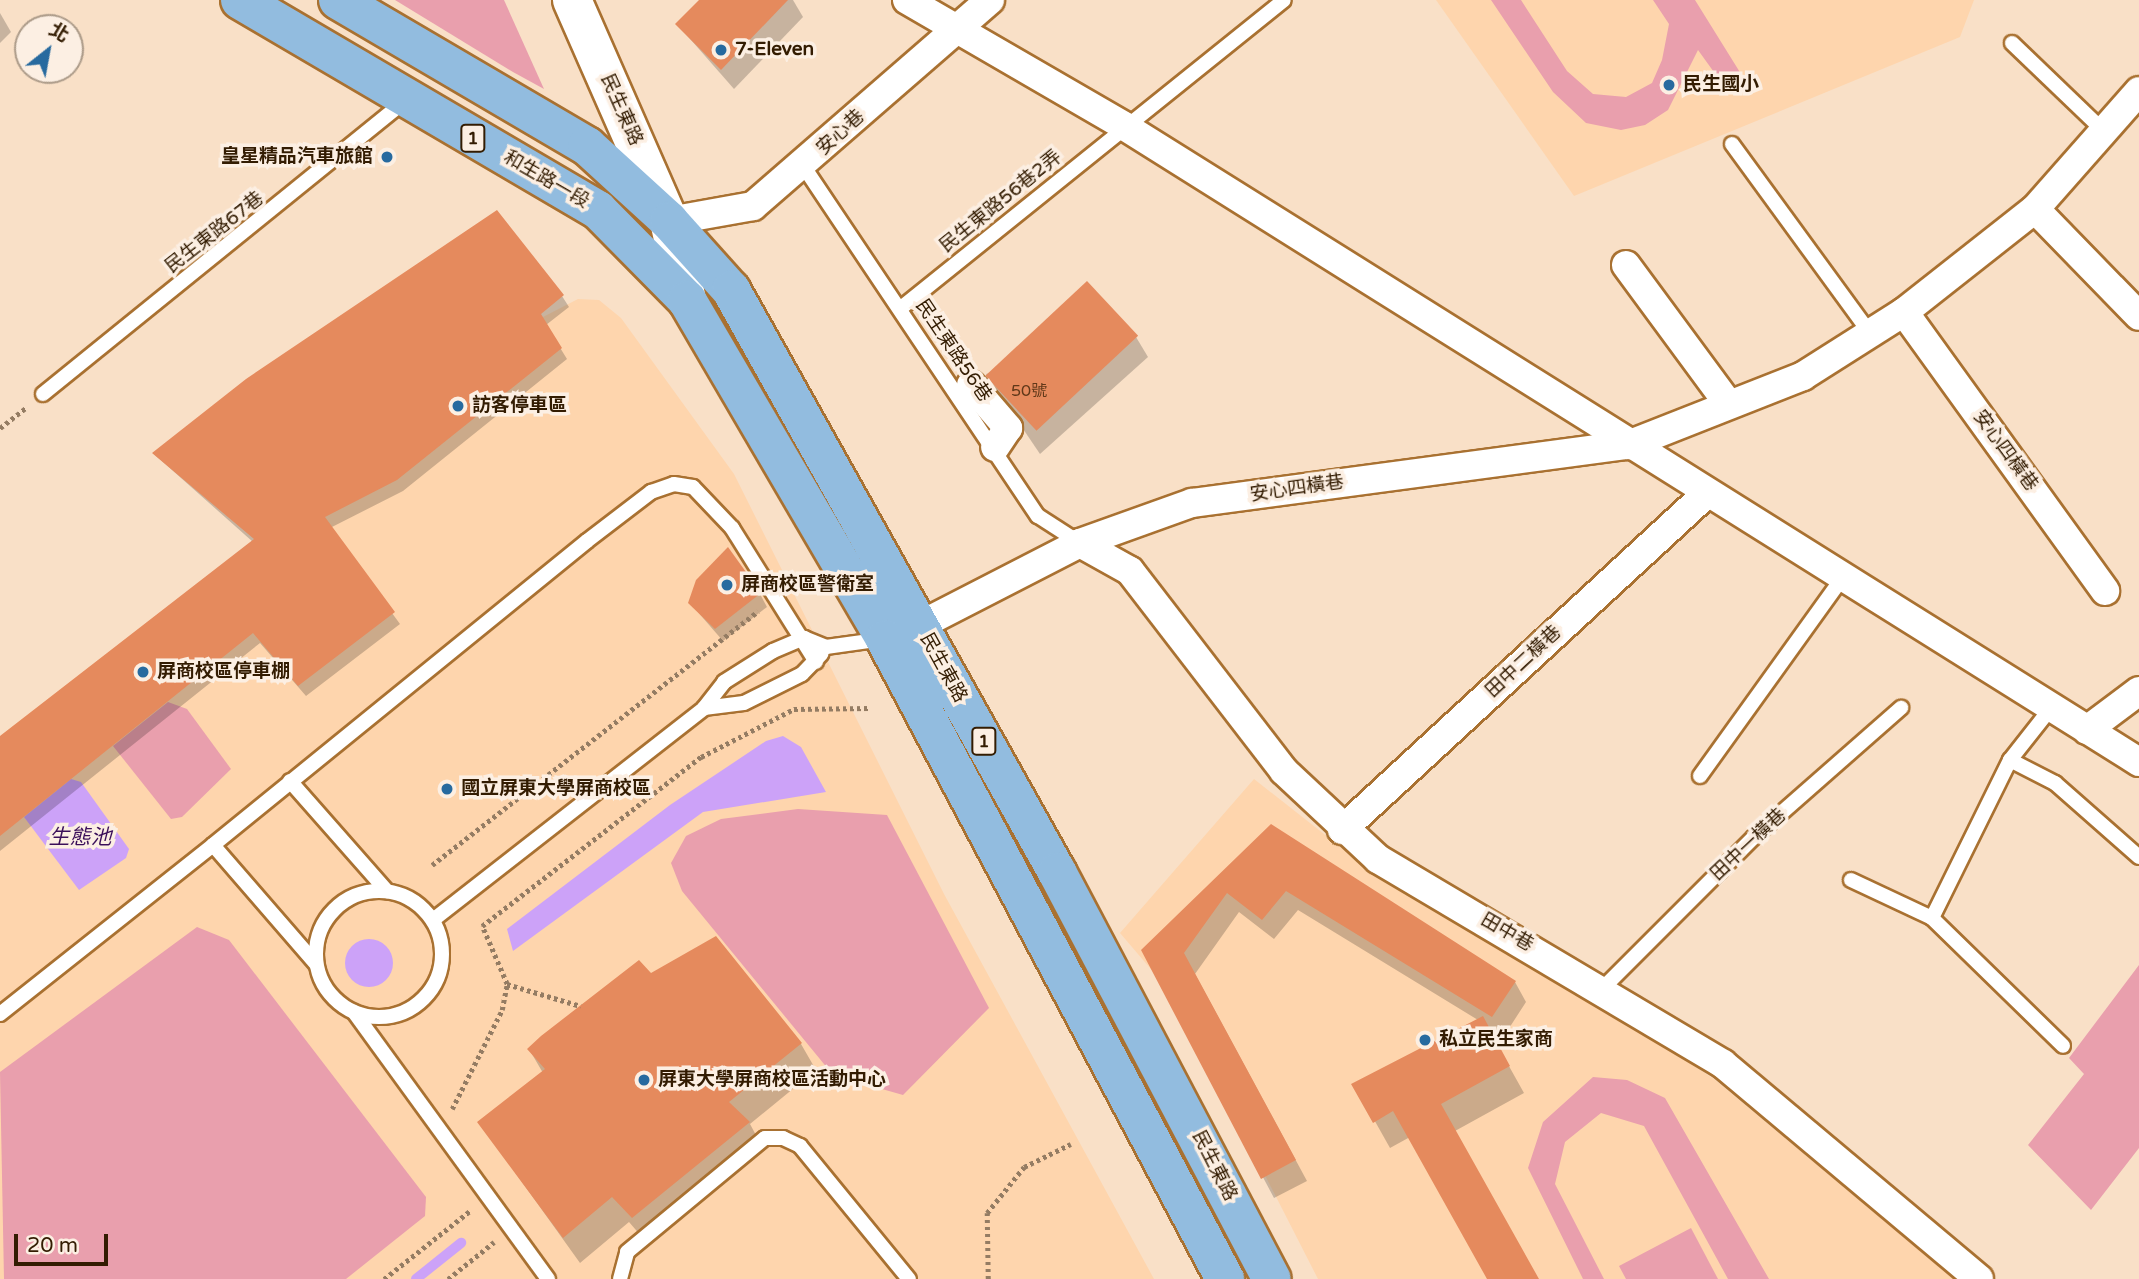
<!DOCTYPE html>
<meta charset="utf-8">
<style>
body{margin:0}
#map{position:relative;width:2139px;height:1279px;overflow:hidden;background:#f9e0c7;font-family:"Varela Round","Noto Sans TC",sans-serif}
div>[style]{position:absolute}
.built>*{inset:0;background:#fed5ad}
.green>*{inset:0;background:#e99fad}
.water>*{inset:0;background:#cca2f8}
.round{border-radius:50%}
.shadow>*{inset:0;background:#0003}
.stream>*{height:10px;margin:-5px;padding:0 5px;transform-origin:5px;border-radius:5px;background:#cca2f8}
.building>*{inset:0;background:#e58a5d;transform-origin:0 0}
.path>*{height:4.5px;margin-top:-2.25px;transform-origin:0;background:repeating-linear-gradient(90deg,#947c63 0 3.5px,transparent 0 7px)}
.roads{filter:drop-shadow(2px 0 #a97131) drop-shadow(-2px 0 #a97131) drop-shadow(0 2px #a97131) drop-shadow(0 -2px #a97131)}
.lane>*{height:14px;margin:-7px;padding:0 7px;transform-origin:7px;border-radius:7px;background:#fff}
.lane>.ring{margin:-7px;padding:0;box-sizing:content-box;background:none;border:14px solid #fff;border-radius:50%}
.street>*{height:28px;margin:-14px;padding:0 14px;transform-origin:14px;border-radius:14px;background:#fff}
.secondary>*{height:38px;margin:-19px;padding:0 19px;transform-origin:19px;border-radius:19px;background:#fff}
.primary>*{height:38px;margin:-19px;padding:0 19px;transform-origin:19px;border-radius:19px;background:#92bcdf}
.dots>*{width:19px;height:19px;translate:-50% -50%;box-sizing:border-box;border:4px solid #fcefe3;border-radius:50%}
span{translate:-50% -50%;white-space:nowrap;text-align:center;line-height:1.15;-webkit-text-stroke:7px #fcefe3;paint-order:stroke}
.number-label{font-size:16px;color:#603819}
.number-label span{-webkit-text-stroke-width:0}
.shield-label span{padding:2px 5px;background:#fcefe3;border:2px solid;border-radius:5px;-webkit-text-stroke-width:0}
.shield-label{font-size:18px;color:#331c02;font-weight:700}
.poi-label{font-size:19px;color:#331c02;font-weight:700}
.left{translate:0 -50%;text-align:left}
.right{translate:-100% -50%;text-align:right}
.street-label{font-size:19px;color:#331c02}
.water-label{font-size:21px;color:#3b0f5a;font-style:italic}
.north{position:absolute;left:14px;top:14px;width:70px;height:70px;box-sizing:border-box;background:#fcefe3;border:2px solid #ac9b89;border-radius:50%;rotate:31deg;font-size:19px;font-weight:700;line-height:28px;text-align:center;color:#331c02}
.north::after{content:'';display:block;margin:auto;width:24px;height:32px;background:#276a9f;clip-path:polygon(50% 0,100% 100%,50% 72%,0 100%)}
.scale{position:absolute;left:14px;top:1234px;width:94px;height:32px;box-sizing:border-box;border:4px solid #331c02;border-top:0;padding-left:9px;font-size:21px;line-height:24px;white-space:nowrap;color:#331c02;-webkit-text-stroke:5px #fcefe3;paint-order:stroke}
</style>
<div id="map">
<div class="built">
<div style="clip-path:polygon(1436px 0,1974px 0,1960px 37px,1574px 196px)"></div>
<div style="clip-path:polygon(578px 299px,599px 300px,621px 318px,734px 474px,944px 894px,1154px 1279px,0 1279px,0 736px,543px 317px)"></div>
<div style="clip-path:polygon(1254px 779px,1385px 882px,1595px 1001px,1714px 1079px,1954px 1279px,1318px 1279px,1173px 995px,1120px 933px)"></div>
</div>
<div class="green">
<div style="clip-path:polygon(395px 0,504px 0,544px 89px,513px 72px)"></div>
<div style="clip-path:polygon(1491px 0,1521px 0,1567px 71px,1593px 94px,1626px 97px,1652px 83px,1662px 60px,1669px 24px,1653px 0,1695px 0,1746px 82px,1729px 93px,1698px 50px,1668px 110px,1645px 125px,1621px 130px,1586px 123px,1553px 92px)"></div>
<div style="clip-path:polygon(168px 702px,187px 709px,231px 769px,182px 817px,171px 819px,113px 746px)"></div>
<div style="clip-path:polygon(798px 809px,887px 815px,989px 1008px,903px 1095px,833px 1075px,682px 891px,671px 863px,686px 836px,721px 819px)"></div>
<div style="clip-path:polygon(197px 927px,229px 940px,426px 1197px,425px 1216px,346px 1279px,4px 1279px,0 1072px)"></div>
<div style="clip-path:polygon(2139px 965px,2139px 1148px,2091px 1210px,2028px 1145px,2084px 1074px,2069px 1058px)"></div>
<div style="clip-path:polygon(1593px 1077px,1627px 1080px,1665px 1098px,1769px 1279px,1728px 1279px,1644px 1126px,1601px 1113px,1565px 1142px,1555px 1184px,1604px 1279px,1583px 1279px,1528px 1168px,1543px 1122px)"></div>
<div style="clip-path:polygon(1691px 1228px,1718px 1279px,1626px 1279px,1619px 1266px)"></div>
</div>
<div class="water">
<div style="clip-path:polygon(783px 736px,801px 747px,826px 792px,703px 812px,513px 951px,507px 929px,670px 805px,766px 741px)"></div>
<div style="clip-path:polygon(71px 779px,81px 782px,129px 849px,126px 858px,79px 890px,24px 817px)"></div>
<div class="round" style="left:345px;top:939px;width:48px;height:48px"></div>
</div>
<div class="shadow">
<div style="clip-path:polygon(702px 0,793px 0,803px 17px,734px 89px,677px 24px)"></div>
<div style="clip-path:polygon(0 13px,11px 32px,0 43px)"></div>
<div style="clip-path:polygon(562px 296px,569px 307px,546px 325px,567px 359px,403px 491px,330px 528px,400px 624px,306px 696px,260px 643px,0 851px,0 738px,253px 542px,154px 454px)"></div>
<div style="clip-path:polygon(1136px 337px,1148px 357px,1040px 454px,986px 374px)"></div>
<div style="clip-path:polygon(760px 594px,767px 607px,723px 641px,690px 603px)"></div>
<div style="clip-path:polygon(1271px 826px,1515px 982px,1526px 1002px,1504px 1036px,1486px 1025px,1524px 1093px,1455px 1131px,1538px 1279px,1489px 1279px,1410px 1137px,1390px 1148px,1354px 1084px,1478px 1020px,1298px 910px,1274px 939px,1239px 912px,1195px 974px,1307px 1181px,1274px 1198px,1143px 951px)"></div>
<div style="clip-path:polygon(650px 976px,801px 1044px,816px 1070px,750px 1124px,764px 1150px,648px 1244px,629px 1222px,580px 1263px,479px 1122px,543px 1073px,529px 1049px)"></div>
</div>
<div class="stream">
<div style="left:416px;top:1279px;width:58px;rotate:-38.7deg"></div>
</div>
<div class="building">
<div style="clip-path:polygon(699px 0,788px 0,721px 70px,675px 24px)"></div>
<div style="clip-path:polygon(497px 210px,564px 295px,541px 314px,562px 348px,397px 480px,325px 517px,395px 612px,298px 686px,253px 633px,0 836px,0 736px,254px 539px,152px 453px,246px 379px)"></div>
<div style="left:1087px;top:281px;width:75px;height:139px;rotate:47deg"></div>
<div style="clip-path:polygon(728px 547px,761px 593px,715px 629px,688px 603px,696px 580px)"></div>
<div style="clip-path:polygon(1271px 824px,1516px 981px,1492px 1017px,1286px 891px,1262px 920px,1227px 893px,1184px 953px,1296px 1160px,1261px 1179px,1141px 950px)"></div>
<div style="clip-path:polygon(716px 936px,802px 1043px,729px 1102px,750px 1122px,632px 1218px,612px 1197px,563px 1238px,477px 1122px,545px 1069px,527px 1049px,541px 1036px,639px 960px,651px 973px)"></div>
<div style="clip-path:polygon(1483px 1016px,1510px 1066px,1441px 1104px,1539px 1279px,1487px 1279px,1393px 1111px,1373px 1123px,1351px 1084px)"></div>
</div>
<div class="path">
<div style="left:0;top:428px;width:33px;rotate:-38deg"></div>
<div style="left:432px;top:865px;width:413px;rotate:-37.9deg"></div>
<div style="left:507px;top:984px;width:77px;rotate:16.6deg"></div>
<div style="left:452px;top:1109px;width:111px;rotate:-63.2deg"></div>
<div style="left:502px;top:1010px;width:26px;rotate:-79deg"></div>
<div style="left:507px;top:984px;width:63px;rotate:-113.3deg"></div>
<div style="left:482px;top:926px;width:277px;rotate:-37.7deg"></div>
<div style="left:701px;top:757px;width:105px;rotate:-27.3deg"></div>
<div style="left:794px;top:709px;width:76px;rotate:-0.8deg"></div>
<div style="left:384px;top:1279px;width:111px;rotate:-38.4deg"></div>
<div style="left:448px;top:1279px;width:59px;rotate:-38.8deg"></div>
<div style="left:988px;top:1279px;width:66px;rotate:-90.9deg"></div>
<div style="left:987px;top:1213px;width:59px;rotate:-51.2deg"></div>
<div style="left:1024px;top:1167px;width:52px;rotate:-26.1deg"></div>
</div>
<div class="roads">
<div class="lane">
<div style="left:2012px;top:43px;width:132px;rotate:43.8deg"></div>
<div style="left:1732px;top:144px;width:234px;rotate:53.9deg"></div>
<div style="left:804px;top:167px;width:420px;rotate:56.2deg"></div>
<div style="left:1038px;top:516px;width:50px;rotate:32.7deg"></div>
<div style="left:901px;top:308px;width:491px;rotate:-38.8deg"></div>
<div style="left:43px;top:394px;width:467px;rotate:-39deg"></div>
<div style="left:704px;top:708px;width:40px;rotate:-7.1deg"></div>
<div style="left:744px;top:703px;width:65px;rotate:-26.6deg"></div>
<div style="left:802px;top:674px;width:28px;rotate:-46deg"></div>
<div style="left:2010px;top:760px;width:51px;rotate:27.1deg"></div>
<div style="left:2055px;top:783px;width:112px;rotate:41.4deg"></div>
<div style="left:1700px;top:776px;width:245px;rotate:-54.3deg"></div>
<div style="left:290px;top:781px;width:147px;rotate:48.6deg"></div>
<div style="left:213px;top:845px;width:482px;rotate:-39.1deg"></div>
<div style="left:587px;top:541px;width:81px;rotate:-37.4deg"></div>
<div style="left:651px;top:492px;width:24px;rotate:-19deg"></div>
<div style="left:674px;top:484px;width:19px;rotate:9deg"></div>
<div style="left:693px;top:487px;width:57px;rotate:46.4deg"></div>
<div style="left:732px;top:528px;width:158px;rotate:57.9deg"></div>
<div style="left:1851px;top:880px;width:89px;rotate:25.1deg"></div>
<div style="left:1932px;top:918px;width:183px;rotate:44.3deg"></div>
<div class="ring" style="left:316px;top:891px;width:112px;height:112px"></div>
<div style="left:1932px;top:918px;width:176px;rotate:-63.7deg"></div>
<div style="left:2010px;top:760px;width:66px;rotate:-51.7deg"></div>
<div style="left:433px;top:920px;width:344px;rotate:-38deg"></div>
<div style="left:704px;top:708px;width:33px;rotate:-52deg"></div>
<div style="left:724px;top:682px;width:58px;rotate:-32.3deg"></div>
<div style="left:773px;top:651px;width:34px;rotate:-23deg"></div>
<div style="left:804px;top:638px;width:24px;rotate:22deg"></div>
<div style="left:826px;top:647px;width:59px;rotate:-7.9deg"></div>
<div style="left:1603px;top:988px;width:214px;rotate:-45deg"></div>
<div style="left:1754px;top:837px;width:196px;rotate:-41.3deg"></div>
<div style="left:354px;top:1012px;width:330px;rotate:54deg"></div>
<div style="left:0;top:1014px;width:272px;rotate:-38.4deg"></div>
<div style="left:213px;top:845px;width:157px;rotate:49.1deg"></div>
<div style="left:620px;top:1279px;width:28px;rotate:-75deg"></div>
<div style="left:627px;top:1252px;width:179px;rotate:-39.6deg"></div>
<div style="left:765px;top:1138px;width:18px"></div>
<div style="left:783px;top:1138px;width:19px;rotate:25deg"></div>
<div style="left:800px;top:1146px;width:172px;rotate:50.7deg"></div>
</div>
<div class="street">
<div style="left:907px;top:0;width:251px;rotate:30.1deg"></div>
<div style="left:1124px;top:126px;width:1198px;rotate:32.07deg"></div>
<div style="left:2035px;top:209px;width:149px;rotate:45.8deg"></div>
<div style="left:669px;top:221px;width:85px;rotate:-10.1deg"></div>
<div style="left:753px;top:206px;width:314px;rotate:-41deg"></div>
<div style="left:1626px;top:265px;width:170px;rotate:53.6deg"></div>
<div style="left:1904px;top:312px;width:344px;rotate:54.2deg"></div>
<div style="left:971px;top:385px;width:57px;rotate:49.3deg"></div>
<div style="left:1008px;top:428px;width:23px;rotate:124deg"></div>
<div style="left:1080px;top:543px;width:57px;rotate:29.2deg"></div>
<div style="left:1130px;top:571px;width:252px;rotate:52.4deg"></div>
<div style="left:1284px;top:771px;width:129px;rotate:43.1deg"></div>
<div style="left:1378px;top:859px;width:401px;rotate:30.7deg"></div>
<div style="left:1723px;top:1064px;width:334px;rotate:40deg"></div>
<div style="left:903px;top:634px;width:199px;rotate:-27.2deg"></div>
<div style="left:1080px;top:543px;width:119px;rotate:-19.7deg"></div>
<div style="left:1192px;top:503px;width:440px;rotate:-7.6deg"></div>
<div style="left:1628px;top:445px;width:188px;rotate:-21.5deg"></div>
<div style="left:1803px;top:376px;width:120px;rotate:-32.4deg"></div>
<div style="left:1904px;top:312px;width:167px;rotate:-38.2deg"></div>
<div style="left:2035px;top:209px;width:157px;rotate:-48.6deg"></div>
<div style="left:2087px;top:730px;width:65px;rotate:-36.9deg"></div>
<div style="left:1342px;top:830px;width:497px;rotate:-42.7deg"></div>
</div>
<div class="secondary">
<div style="left:572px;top:0;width:241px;rotate:66.3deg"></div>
<div style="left:669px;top:221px;width:81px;rotate:77.2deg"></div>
</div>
<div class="primary">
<div style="left:240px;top:0;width:415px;rotate:30.4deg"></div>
<div style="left:598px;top:210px;width:127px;rotate:45.3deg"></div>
<div style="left:687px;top:300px;width:393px;rotate:59.7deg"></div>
<div style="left:885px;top:639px;width:725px;rotate:62.02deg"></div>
<div style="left:338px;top:0;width:289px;rotate:30.4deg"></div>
<div style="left:587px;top:146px;width:111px;rotate:42.4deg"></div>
<div style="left:669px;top:221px;width:93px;rotate:48.1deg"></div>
<div style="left:731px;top:290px;width:667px;rotate:60.75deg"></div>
<div style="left:1057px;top:872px;width:460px;rotate:62.2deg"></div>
</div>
</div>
<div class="dots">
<div style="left:721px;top:50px;background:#276a9f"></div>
<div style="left:1669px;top:85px;background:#276a9f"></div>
<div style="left:387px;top:157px;background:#276a9f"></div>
<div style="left:458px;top:406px;background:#276a9f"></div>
<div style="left:727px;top:585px;background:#276a9f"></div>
<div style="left:143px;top:672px;background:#276a9f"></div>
<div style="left:447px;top:789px;background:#276a9f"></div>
<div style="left:1425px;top:1040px;background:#276a9f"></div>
<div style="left:644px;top:1080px;background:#276a9f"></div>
</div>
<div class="number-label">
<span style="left:1029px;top:391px">50號</span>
</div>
<div class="shield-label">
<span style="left:473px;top:138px">1</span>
<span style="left:984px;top:741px">1</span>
</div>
<div class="poi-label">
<span class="left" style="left:735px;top:50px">7-Eleven</span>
<span class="left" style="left:1683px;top:85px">民生國小</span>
<span class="right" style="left:373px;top:157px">皇星精品汽車旅館</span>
<span class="left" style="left:472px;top:406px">訪客停車區</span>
<span class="left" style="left:741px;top:585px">屏商校區警衛室</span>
<span class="left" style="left:157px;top:672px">屏商校區停車棚</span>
<span class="left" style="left:461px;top:789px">國立屏東大學屏商校區</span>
<span class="left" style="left:1439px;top:1040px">私立民生家商</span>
<span class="left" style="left:658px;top:1080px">屏東大學屏商校區活動中心</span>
</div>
<div class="street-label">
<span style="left:621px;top:110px;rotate:66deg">民生東路</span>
<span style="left:841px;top:133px;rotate:-42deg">安心巷</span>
<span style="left:546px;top:180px;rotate:30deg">和生路一段</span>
<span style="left:1001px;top:202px;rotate:-39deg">民生東路56巷2弄</span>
<span style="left:215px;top:233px;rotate:-38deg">民生東路67巷</span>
<span style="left:953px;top:351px;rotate:56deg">民生東路56巷</span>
<span style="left:2005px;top:451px;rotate:54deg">安心四橫巷</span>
<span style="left:1297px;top:489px;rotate:-8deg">安心四橫巷</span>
<span style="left:1524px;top:662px;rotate:-43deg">田中二橫巷</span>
<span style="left:943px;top:668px;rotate:61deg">民生東路</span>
<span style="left:1749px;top:845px;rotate:-43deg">田中一橫巷</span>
<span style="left:1507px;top:933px;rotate:30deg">田中巷</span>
<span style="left:1214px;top:1166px;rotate:63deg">民生東路</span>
</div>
<div class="water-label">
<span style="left:80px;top:838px">生態池</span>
</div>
<div class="north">北</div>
<div class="scale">20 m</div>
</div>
